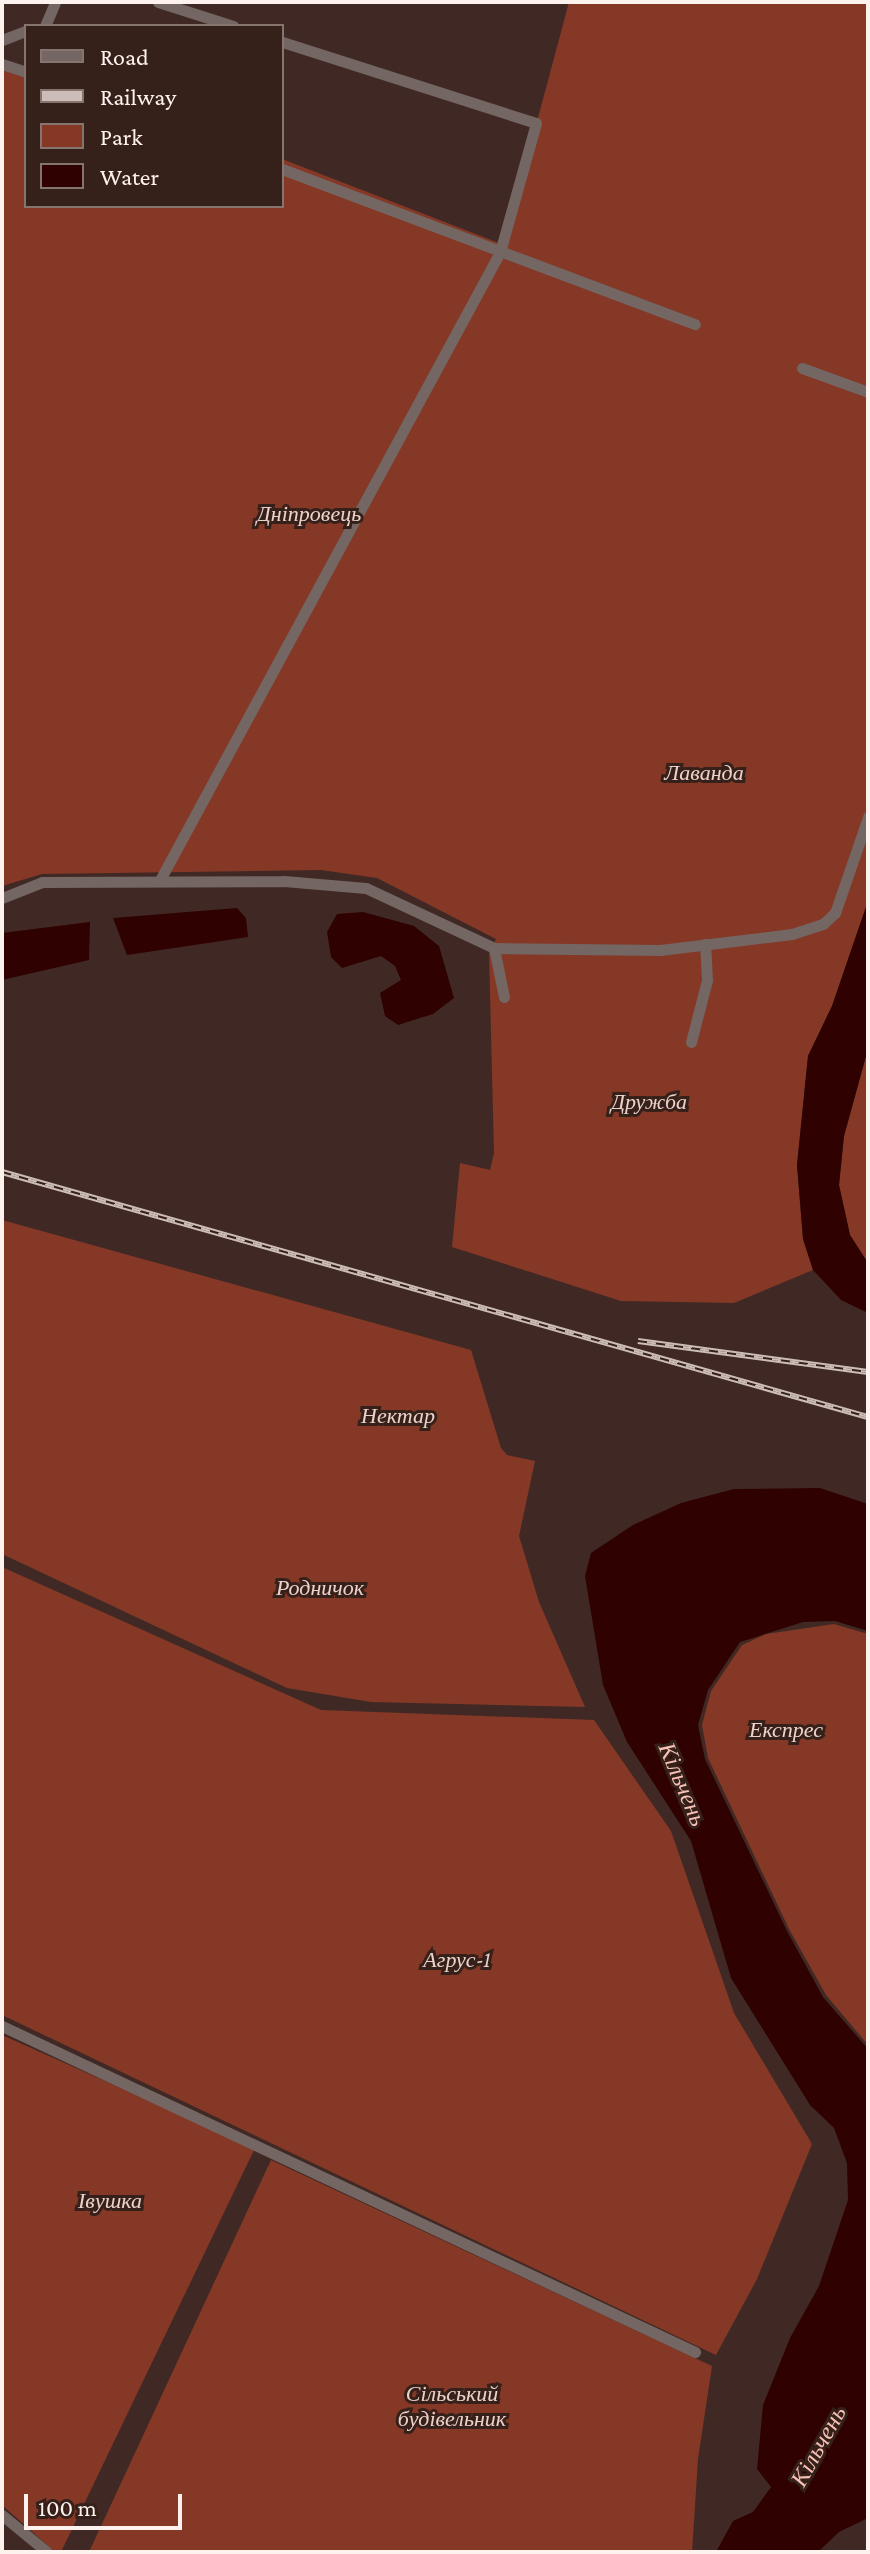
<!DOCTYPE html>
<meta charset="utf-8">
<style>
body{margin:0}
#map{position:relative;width:870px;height:2554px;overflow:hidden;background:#402924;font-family:"Crimson Pro",serif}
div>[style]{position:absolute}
.green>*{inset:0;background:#853826}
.water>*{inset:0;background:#2f0100}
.minor>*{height:11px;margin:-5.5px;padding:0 5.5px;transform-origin:5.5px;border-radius:5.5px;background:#736663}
.rail>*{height:6px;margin-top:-3px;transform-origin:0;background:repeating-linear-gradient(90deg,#36201a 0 9px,#ccbdb9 0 18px);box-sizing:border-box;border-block:2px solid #ccbdb9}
span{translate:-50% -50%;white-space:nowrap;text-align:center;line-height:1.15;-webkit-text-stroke:6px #36201a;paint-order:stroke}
.park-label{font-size:22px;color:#edd2cb;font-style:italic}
.water-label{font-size:24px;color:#f7c2b5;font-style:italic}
.frame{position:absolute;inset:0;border:4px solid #fef2ee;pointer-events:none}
.legend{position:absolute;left:24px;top:24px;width:260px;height:184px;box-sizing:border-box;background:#36201a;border:2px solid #86746f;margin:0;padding:10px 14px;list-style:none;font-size:24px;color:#fef2ee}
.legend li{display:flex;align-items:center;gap:16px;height:40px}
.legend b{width:40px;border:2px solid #86746f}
.scale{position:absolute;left:24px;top:2494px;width:158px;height:36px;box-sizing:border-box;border:4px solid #fef2ee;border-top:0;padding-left:10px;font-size:24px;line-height:28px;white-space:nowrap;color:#fef2ee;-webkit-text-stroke:6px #36201a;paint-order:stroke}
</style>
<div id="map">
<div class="green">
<div style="clip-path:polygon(569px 2px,868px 2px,868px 901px,832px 1006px,808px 1056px,797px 1165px,803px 1239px,813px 1270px,734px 1303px,621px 1301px,452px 1247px,460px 1163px,490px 1170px,494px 1153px,489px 952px,496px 939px,377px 878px,321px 870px,42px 874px,2px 886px,2px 60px,26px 68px,26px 206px,282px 206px,282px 159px,504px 245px)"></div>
<div style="clip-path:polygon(868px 1049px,868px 1263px,850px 1235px,839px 1185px,844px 1136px)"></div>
<div style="clip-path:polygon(2px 1220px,471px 1350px,501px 1448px,507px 1455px,535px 1461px,519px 1536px,539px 1602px,585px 1707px,371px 1702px,287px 1688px,2px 1554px)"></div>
<div style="clip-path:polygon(2px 1567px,321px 1710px,594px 1720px,671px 1831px,734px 2013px,812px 2144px,757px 2279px,716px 2355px,2px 2015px)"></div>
<div style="clip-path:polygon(834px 1624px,868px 1634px,868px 2045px,826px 1995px,789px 1929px,708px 1758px,702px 1725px,711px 1691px,742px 1645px,766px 1634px)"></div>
<div style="clip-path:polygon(2px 2035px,255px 2148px,61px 2552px,55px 2552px,2px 2505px)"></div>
<div style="clip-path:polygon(271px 2160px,712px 2366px,698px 2459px,692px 2552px,89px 2552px)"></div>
</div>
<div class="water">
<div style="clip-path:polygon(868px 901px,868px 1049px,844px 1136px,839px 1185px,850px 1235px,868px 1263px,868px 1313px,841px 1300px,813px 1270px,803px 1239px,797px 1165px,808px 1056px,832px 1006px)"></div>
<div style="clip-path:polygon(237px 908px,246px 918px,248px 937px,127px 955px,113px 918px)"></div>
<div style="clip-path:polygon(363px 912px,414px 926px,439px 946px,454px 998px,433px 1014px,398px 1025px,385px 1016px,380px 993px,401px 980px,395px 966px,381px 956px,342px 968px,331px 957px,327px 932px,337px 914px)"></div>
<div style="clip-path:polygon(90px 922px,89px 960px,2px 980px,2px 933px)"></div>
<div style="clip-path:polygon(820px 1488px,868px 1504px,868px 1631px,835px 1621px,803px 1622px,740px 1642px,708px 1690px,698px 1725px,705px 1759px,787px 1931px,823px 1997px,868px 2049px,868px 2518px,839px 2532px,818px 2552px,716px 2552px,733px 2521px,753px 2512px,771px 2487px,757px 2469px,763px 2405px,790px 2338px,819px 2286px,848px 2200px,847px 2163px,834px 2128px,810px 2105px,731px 1978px,691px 1841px,627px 1742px,603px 1685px,585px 1576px,591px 1553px,633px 1525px,681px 1503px,734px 1489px)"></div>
</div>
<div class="minor">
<div style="left:158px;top:2px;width:79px;rotate:17.7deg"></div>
<div style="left:45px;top:26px;width:26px;rotate:-67deg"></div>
<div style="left:2px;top:40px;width:26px;rotate:-21deg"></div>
<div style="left:2px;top:64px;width:25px;rotate:18deg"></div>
<div style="left:282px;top:169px;width:441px;rotate:20.6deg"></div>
<div style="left:802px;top:368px;width:70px;rotate:20deg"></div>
<div style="left:161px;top:878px;width:712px;rotate:-61.56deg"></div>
<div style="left:500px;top:252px;width:134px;rotate:-74.4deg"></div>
<div style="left:536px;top:123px;width:267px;rotate:-162.3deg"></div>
<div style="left:2px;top:898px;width:43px;rotate:-21.8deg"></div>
<div style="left:42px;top:882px;width:242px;rotate:-0.2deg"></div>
<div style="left:284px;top:881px;width:82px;rotate:4.9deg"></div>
<div style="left:366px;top:888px;width:141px;rotate:25.1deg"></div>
<div style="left:494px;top:948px;width:166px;rotate:0.7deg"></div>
<div style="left:660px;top:950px;width:133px;rotate:-6.9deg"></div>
<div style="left:792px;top:934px;width:33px;rotate:-18deg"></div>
<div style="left:823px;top:924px;width:16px;rotate:-43deg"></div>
<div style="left:835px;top:913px;width:102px;rotate:-71deg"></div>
<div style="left:494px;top:948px;width:50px;rotate:78.5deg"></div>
<div style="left:691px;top:1042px;width:64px;rotate:-75.5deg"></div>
<div style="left:707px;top:980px;width:36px;rotate:-93deg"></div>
<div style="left:2px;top:2026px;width:766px;rotate:25.19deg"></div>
<div style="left:2px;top:2515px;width:58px;rotate:39.4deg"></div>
</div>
<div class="rail">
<div style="left:2px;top:1172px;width:900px;rotate:15.8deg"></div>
<div style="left:638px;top:1341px;width:232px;rotate:7.7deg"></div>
</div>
<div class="park-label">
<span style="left:309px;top:514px">Дніпровець</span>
<span style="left:704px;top:773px">Лаванда</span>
<span style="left:649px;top:1102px">Дружба</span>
<span style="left:398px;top:1416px">Нектар</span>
<span style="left:320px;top:1588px">Родничок</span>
<span style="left:786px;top:1730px">Експрес</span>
<span style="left:457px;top:1960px">Агрус-1</span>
<span style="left:110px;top:2201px">Івушка</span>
<span style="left:452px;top:2406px">Сільський<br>будівельник</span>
</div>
<div class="water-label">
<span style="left:683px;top:1784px;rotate:67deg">Кільчень</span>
<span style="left:818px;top:2446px;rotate:-61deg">Кільчень</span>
</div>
<div class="frame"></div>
<ul class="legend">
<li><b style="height:10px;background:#736663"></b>Road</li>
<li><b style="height:10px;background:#ccbdb9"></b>Railway</li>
<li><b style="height:22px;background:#853826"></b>Park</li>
<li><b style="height:22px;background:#2f0100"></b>Water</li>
</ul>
<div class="scale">100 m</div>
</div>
